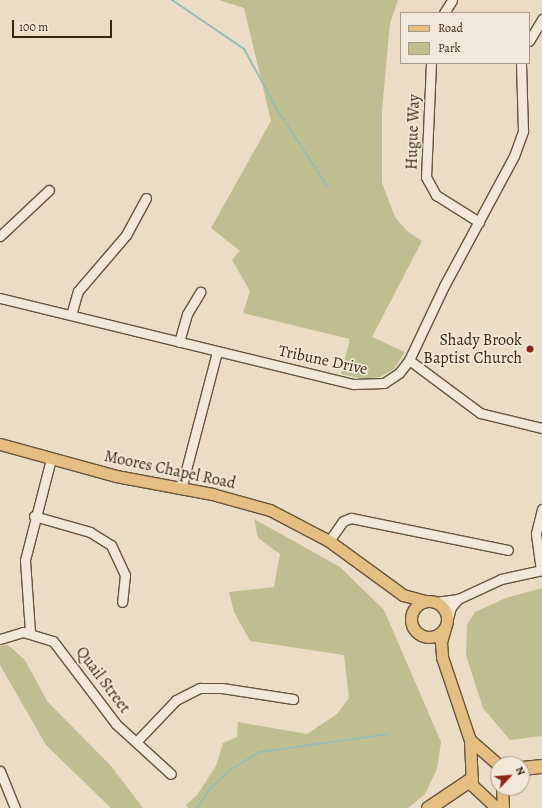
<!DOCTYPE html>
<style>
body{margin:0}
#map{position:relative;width:542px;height:808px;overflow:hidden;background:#eadcc5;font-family:Alegreya,serif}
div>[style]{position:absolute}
.green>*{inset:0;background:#bebe90}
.stream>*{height:2px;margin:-1px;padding:0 1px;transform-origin:1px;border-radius:1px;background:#98bcb4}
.roads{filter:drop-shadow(1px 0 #67543b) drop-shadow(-1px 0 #67543b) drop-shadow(0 1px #67543b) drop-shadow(0 -1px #67543b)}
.minor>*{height:9px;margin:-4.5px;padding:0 4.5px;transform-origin:4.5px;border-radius:4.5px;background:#f1e8d9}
.major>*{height:11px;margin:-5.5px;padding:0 5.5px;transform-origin:5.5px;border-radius:5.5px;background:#e5be82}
.major>.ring{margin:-5.5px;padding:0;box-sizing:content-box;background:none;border:11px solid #e5be82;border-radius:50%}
.highway>*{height:13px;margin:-6.5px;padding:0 6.5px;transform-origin:6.5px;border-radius:6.5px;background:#e5be82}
.dots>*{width:11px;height:11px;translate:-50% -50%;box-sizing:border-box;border:2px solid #f1e8d9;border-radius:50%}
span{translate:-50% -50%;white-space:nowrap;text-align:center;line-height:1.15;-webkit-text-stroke:3.5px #f1e8d9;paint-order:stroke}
.street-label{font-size:16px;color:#3b260d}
.poi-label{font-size:16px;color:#3b260d}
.right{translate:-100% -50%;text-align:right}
.legend{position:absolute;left:400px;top:12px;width:130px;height:52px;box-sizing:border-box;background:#f1e8d9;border:1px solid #a89a87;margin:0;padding:5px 7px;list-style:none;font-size:12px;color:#3b260d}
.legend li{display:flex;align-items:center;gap:8px;height:20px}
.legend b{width:20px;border:1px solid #a89a87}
.north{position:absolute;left:490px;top:756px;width:40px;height:40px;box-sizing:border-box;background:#f1e8d9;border:1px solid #a89a87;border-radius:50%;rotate:64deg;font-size:11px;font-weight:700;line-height:16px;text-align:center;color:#3b260d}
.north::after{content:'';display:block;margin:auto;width:14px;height:18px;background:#8f2418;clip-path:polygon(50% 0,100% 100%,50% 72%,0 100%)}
.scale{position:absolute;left:12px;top:20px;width:100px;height:18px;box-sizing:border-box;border:2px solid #3b260d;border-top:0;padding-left:5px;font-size:12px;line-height:14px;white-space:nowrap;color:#3b260d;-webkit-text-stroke:3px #f1e8d9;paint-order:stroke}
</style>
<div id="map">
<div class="green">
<div style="clip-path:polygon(219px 0,398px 0,390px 23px,382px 110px,382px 183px,395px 217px,407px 231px,422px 241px,372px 337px,405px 352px,394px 369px,380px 377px,364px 379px,341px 374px,350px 339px,243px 313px,250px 291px,232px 260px,240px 251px,211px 228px,271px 121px,244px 8px)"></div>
<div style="clip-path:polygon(254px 519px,340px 567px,384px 610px,441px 742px,437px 769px,425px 794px,408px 808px,188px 808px,186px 805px,197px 795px,216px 766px,223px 743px,237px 737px,238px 722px,307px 734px,337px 714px,349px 698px,344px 655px,250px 641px,234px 612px,229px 592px,274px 587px,280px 554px,258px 538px)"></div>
<div style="clip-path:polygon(542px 588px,542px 736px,510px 740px,483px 708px,466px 655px,467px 625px,475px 612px,506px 598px)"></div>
<div style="clip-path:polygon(8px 645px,25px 660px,47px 701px,111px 766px,143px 808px,111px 808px,46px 745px,0 665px,0 646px)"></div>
</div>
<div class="stream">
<div style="left:172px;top:0;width:87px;rotate:34.2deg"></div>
<div style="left:244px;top:49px;width:71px;rotate:61.3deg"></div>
<div style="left:278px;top:111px;width:90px;rotate:56.8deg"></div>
<div style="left:197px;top:808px;width:22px;rotate:-56deg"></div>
<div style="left:209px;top:790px;width:29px;rotate:-44deg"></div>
<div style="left:230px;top:770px;width:35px;rotate:-31deg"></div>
<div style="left:260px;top:752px;width:130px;rotate:-7.9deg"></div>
</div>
<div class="roads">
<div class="minor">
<div style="left:444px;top:13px;width:15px;rotate:-58deg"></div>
<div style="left:529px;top:41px;width:26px;rotate:-59deg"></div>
<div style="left:431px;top:63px;width:114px;rotate:92.5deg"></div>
<div style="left:426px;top:177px;width:21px;rotate:61deg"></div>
<div style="left:436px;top:195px;width:51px;rotate:32.1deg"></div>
<div style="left:0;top:236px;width:67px;rotate:-43.2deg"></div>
<div style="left:0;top:298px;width:364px;rotate:13.7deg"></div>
<div style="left:354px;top:384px;width:30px;rotate:-2deg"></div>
<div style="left:384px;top:383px;width:18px;rotate:-34deg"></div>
<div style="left:399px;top:373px;width:16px;rotate:-52deg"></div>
<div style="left:409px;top:360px;width:82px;rotate:-64.7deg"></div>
<div style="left:444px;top:286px;width:148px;rotate:-61.7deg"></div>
<div style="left:514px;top:156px;width:27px;rotate:-70deg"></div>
<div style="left:523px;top:131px;width:68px;rotate:-91.7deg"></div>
<div style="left:71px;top:315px;width:25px;rotate:-74deg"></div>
<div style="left:78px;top:291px;width:74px;rotate:-49.4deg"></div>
<div style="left:126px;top:235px;width:42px;rotate:-61.6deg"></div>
<div style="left:179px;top:342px;width:29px;rotate:-74deg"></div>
<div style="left:187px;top:314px;width:26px;rotate:-59deg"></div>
<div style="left:409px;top:360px;width:89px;rotate:36.7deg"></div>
<div style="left:480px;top:413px;width:64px;rotate:13.6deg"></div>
<div style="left:181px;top:489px;width:142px;rotate:-75.3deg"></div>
<div style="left:34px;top:516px;width:58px;rotate:15.9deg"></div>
<div style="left:90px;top:532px;width:25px;rotate:32deg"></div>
<div style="left:111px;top:545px;width:33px;rotate:65deg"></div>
<div style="left:125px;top:575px;width:27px;rotate:96deg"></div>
<div style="left:329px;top:541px;width:24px;rotate:-55deg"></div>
<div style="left:343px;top:521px;width:9px;rotate:-21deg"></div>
<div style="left:351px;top:518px;width:160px;rotate:11.5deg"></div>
<div style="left:541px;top:570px;width:37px;rotate:-98deg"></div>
<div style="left:536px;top:533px;width:25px;rotate:-76deg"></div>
<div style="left:436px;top:602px;width:22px;rotate:-8deg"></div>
<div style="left:458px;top:599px;width:47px;rotate:-24.9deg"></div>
<div style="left:501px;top:579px;width:42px;rotate:-12.4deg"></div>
<div style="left:447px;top:622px;width:16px;rotate:-75deg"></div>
<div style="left:451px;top:607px;width:11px;rotate:-49deg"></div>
<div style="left:30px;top:632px;width:72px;rotate:-94deg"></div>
<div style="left:25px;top:560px;width:104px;rotate:-75.6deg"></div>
<div style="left:0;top:639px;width:24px;rotate:-17deg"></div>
<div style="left:23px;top:632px;width:31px;rotate:17deg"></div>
<div style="left:53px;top:641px;width:104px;rotate:52.8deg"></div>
<div style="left:116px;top:724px;width:74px;rotate:42.3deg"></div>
<div style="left:136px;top:742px;width:58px;rotate:-46.4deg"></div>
<div style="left:176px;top:700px;width:27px;rotate:-27deg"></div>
<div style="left:200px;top:688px;width:22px"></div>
<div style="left:222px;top:688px;width:72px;rotate:8.8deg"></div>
<div style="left:0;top:771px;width:40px;rotate:68deg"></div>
</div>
<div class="major">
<div style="left:0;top:444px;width:120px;rotate:15.4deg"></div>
<div style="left:116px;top:476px;width:98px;rotate:10.6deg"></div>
<div style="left:212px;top:494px;width:60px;rotate:15.4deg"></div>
<div style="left:270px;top:510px;width:67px;rotate:27.7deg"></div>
<div style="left:329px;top:541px;width:92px;rotate:36.1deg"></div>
<div style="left:403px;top:595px;width:23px;rotate:15deg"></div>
<div class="ring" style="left:411px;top:601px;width:25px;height:25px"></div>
<div style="left:445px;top:628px;width:15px;rotate:106deg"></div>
<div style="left:441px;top:642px;width:15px;rotate:86deg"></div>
<div style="left:442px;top:657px;width:88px;rotate:71.4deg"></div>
<div style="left:470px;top:740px;width:45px;rotate:87.5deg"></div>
<div style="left:472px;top:785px;width:34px;rotate:43deg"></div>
<div style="left:470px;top:740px;width:37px;rotate:41deg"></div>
<div style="left:502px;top:788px;width:20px;rotate:87deg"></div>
</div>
<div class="highway">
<div style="left:522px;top:768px;width:20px;rotate:-6deg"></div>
<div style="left:428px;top:808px;width:52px;rotate:-34deg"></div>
</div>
</div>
<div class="dots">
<div style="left:530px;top:349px;background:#8f2418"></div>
</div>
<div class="street-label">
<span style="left:413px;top:132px;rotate:-88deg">Hugue Way</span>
<span style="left:323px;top:360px;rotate:12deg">Tribune Drive</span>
<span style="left:170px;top:470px;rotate:12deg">Moores Chapel Road</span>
<span style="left:103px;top:680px;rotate:53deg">Quail Street</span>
</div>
<div class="poi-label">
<span class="right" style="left:522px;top:349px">Shady Brook<br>Baptist Church</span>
</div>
<ul class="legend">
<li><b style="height:5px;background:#e5be82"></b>Road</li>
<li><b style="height:11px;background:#bebe90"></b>Park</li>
</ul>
<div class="north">N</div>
<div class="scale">100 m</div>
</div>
